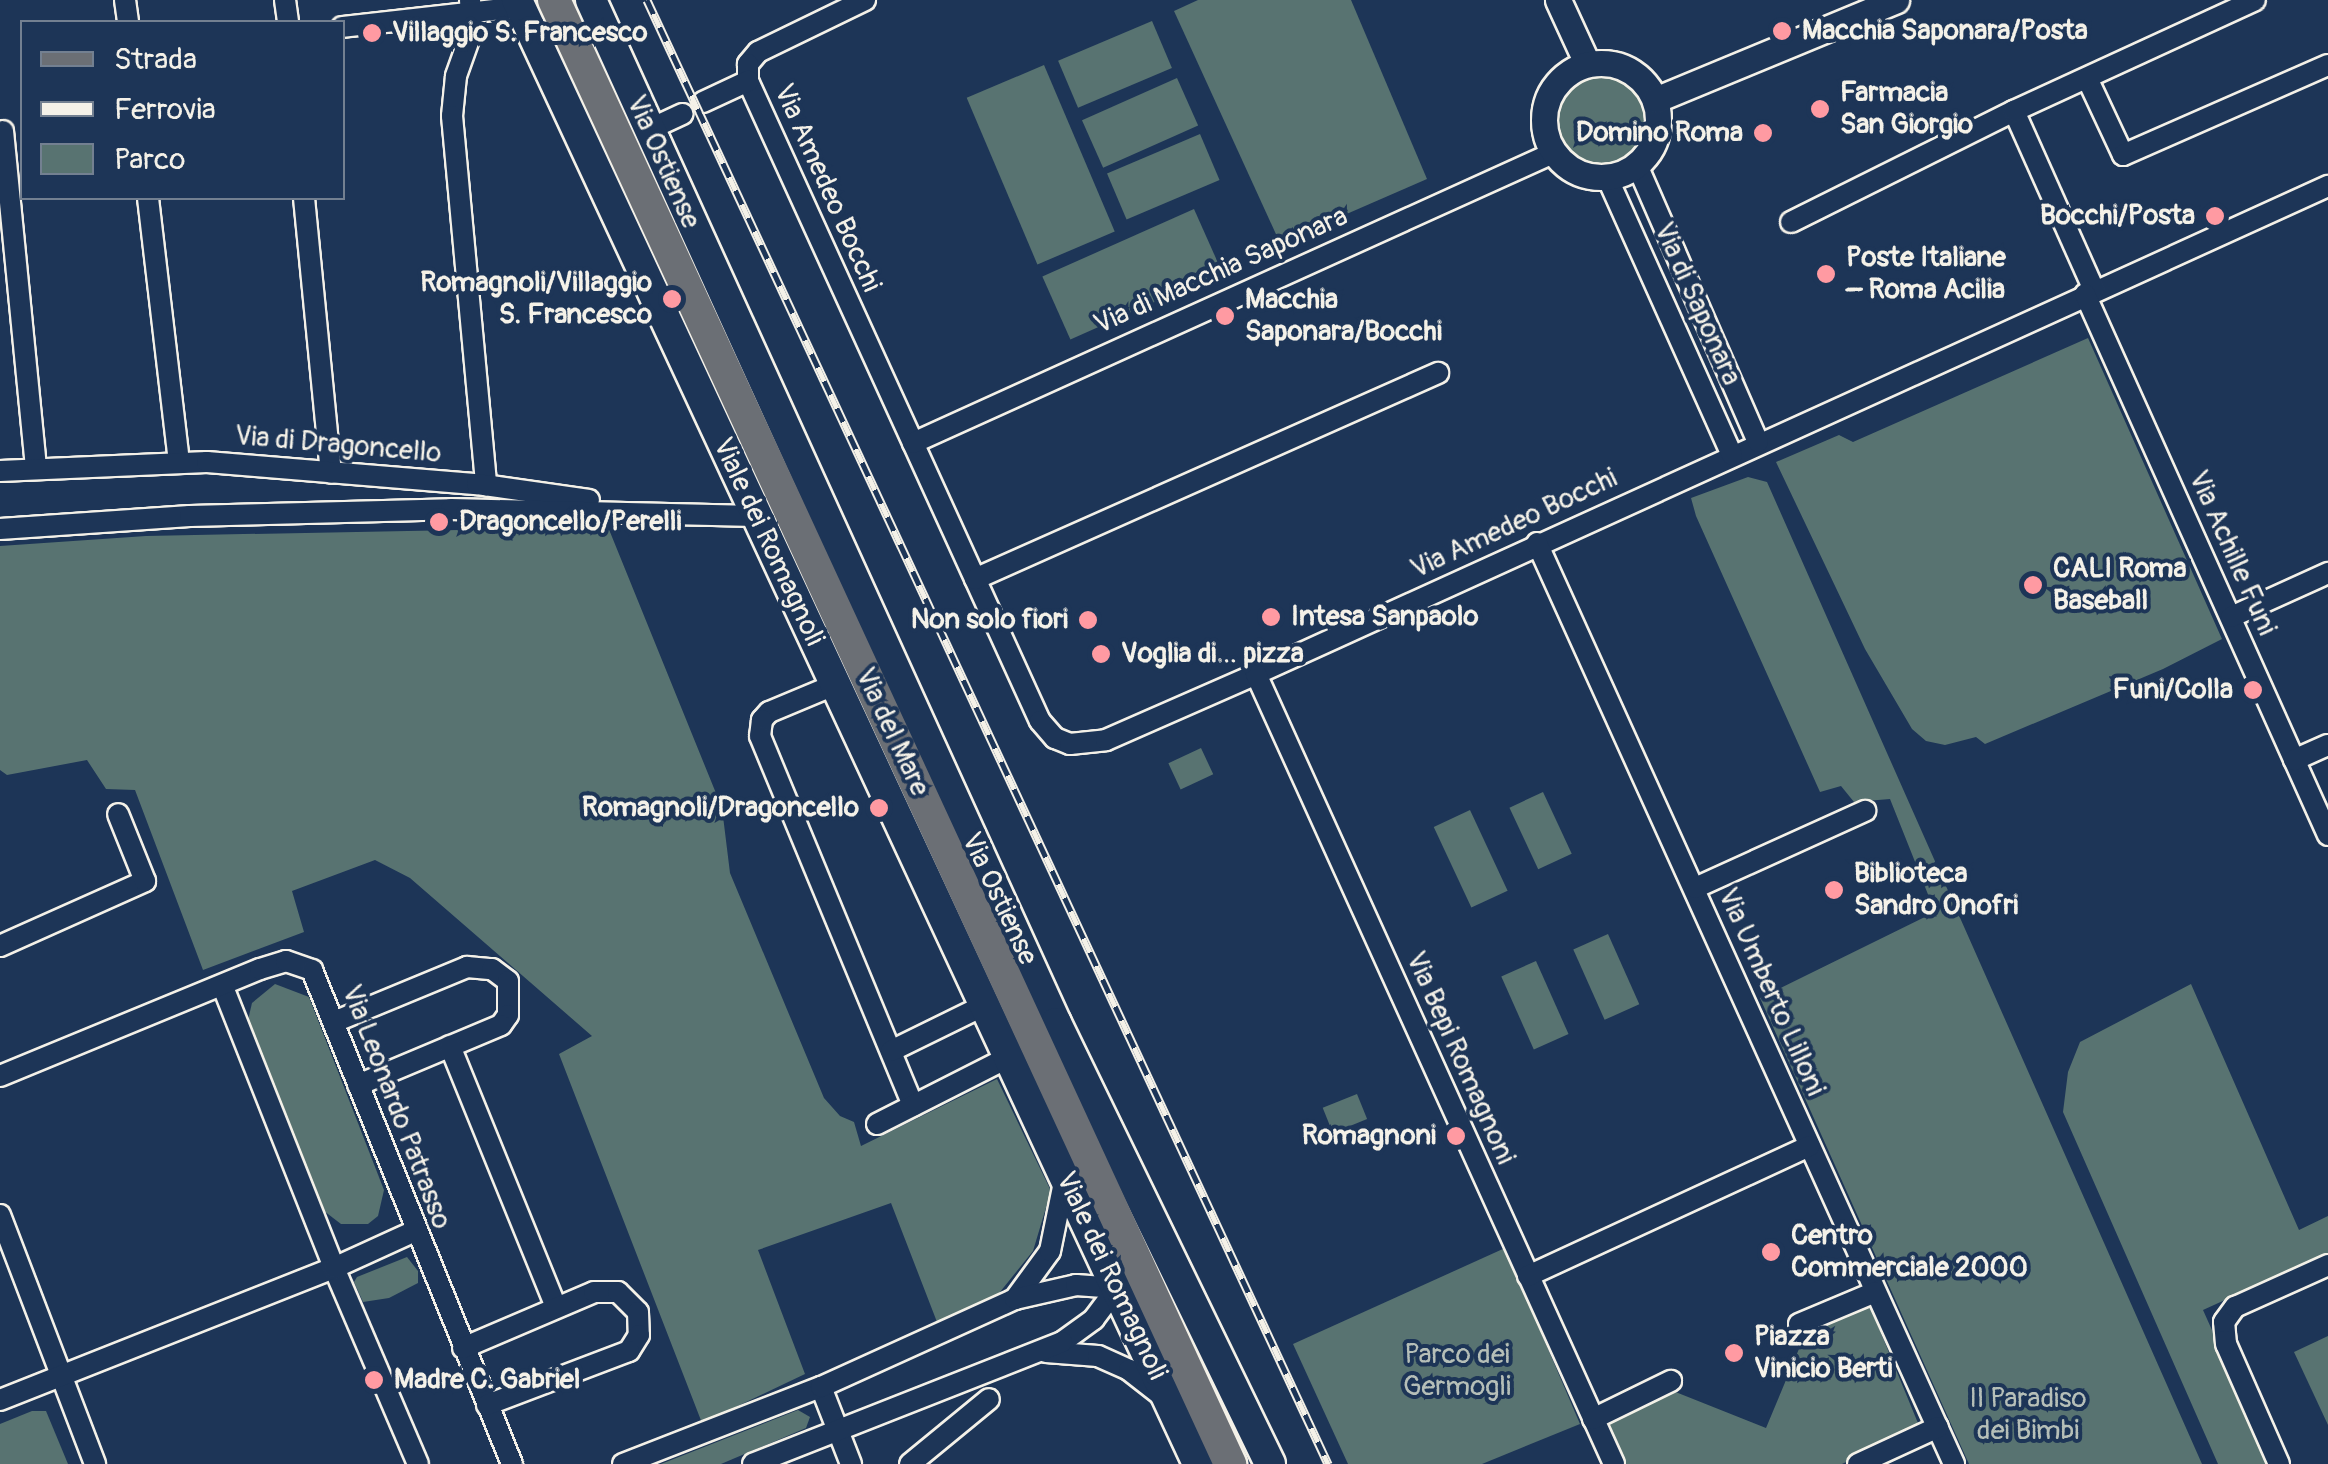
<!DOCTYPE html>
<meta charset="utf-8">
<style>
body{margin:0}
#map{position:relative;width:2328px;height:1464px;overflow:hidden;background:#1d3557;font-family:Pangolin,sans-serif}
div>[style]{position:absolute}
.green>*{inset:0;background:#587371;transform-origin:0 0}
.round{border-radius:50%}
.roads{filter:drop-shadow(2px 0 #f4f1e8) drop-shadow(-2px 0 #f4f1e8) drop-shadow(0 2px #f4f1e8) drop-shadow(0 -2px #f4f1e8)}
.minor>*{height:20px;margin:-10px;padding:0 10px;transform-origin:10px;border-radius:10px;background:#1d3557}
.tertiary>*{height:25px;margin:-12.5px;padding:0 12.5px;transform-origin:12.5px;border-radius:12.5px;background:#1d3557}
.tertiary>.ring{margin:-12.5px;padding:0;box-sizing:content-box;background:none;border:25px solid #1d3557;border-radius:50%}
.secondary>*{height:30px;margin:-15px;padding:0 15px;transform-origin:15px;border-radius:15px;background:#1d3557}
.primary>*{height:32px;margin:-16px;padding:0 16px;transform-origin:16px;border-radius:16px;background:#6b6f75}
.rail>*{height:9px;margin-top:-4.5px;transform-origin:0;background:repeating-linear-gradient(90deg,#1d3557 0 15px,#f4f1e8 0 30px);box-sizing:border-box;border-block:2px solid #f4f1e8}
.dots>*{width:28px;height:28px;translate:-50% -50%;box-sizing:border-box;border:5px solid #1d3557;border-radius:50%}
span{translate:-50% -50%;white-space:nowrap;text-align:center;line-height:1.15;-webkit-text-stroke:8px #1d3557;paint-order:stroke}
.poi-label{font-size:28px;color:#f4f1e8;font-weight:700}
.left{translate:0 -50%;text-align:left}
.right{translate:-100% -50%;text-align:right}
.street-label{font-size:28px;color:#f4f1e8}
.park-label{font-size:28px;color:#b6bfb8}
.legend{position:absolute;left:20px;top:20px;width:325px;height:180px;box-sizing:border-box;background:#1d3557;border:2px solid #738091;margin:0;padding:12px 18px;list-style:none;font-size:30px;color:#f4f1e8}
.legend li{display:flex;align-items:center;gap:20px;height:50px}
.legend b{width:50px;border:2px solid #738091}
</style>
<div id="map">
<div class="green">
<div style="clip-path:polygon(1198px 0,1351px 0,1427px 179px,1280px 243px,1174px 11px)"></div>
<div style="left:1152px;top:21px;width:51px;height:102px;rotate:67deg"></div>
<div style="left:1044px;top:65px;width:181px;height:84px;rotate:67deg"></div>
<div class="round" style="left:1554px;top:74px;width:90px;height:90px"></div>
<div style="left:1177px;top:78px;width:52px;height:104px;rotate:66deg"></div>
<div style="left:1200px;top:134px;width:50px;height:101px;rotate:67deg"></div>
<div style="left:1194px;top:209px;width:69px;height:166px;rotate:66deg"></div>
<div style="clip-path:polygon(2088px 338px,2222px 639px,2163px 669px,1985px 744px,1976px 737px,1945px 745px,1926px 741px,1912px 729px,1865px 649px,1776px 462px,1839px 435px,1853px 442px)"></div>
<div style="clip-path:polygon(1748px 477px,1767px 482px,2202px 1464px,1969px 1464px,1760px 998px,1935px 912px,1890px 799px,1854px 802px,1841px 786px,1820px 792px,1696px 516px,1691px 498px)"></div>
<div style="clip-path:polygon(608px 527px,722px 808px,730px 873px,824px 1098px,840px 1116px,854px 1122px,861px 1146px,997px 1079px,1051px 1191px,1033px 1251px,996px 1297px,937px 1322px,891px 1203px,758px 1250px,805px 1374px,702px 1423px,559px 1054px,592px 1036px,410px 878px,375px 860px,292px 891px,304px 932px,203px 970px,135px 790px,106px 789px,87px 760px,7px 775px,0 770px,0 546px,146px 536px)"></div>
<div style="left:1201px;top:748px;width:29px;height:36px;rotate:65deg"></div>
<div style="left:1543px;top:792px;width:68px;height:37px;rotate:65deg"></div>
<div style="left:1470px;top:810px;width:89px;height:40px;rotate:65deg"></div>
<div style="left:1608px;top:934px;width:77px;height:38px;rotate:66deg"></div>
<div style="left:1536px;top:961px;width:80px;height:38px;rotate:66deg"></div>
<div style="clip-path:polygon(275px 984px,309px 997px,384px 1190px,378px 1216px,368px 1224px,341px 1224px,324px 1211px,251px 1033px,248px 1020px,252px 1003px)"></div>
<div style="clip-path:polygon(2191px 984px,2299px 1230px,2328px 1216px,2328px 1253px,2203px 1310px,2272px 1464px,2218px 1464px,2063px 1112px,2068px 1072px,2080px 1042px)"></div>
<div style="left:1357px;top:1094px;width:27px;height:37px;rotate:68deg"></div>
<div style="clip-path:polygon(1505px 1248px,1580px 1424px,1482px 1464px,1348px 1464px,1293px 1344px)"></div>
<div style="clip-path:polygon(407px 1257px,418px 1271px,418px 1283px,389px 1298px,363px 1302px,354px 1282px,357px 1277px)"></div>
<div style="clip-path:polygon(1869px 1304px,1920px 1428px,1842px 1464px,1624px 1464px,1606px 1424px,1668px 1389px,1766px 1428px,1806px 1332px)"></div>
<div style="clip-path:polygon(2328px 1336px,2328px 1425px,2294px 1352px)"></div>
<div style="clip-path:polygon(798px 1410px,810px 1417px,806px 1428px,721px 1464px,661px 1464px)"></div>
<div style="clip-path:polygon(32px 1411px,46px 1411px,68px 1464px,0 1464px,0 1424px)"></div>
</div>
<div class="roads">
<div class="minor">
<div style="left:125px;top:0;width:22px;rotate:82deg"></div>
<div style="left:285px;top:0;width:22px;rotate:82deg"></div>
<div style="left:470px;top:0;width:31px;rotate:86deg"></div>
<div style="left:472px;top:31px;width:48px;rotate:109.6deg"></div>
<div style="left:456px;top:76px;width:40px;rotate:95.7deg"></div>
<div style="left:452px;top:116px;width:371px;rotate:84.7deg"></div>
<div style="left:865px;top:0;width:119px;rotate:154.1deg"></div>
<div style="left:758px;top:52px;width:16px;rotate:130deg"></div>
<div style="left:748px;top:64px;width:17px;rotate:90deg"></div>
<div style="left:748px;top:81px;width:703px;rotate:65.48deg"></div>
<div style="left:1040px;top:721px;width:23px;rotate:49deg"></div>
<div style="left:1055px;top:738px;width:16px;rotate:22deg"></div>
<div style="left:1070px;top:744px;width:36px;rotate:-6deg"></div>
<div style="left:1106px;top:740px;width:164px;rotate:-23.7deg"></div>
<div style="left:1256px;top:674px;width:1178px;rotate:-24.48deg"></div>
<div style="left:342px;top:27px;width:179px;rotate:-6.4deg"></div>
<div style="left:2087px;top:78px;width:85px;rotate:64.9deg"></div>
<div style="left:2123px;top:155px;width:224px;rotate:-23.7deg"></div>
<div style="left:703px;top:102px;width:50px;rotate:-25deg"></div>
<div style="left:2014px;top:111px;width:196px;rotate:65.9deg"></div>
<div style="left:648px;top:130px;width:38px;rotate:-25deg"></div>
<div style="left:3px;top:131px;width:338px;rotate:84.4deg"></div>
<div style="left:1637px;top:165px;width:302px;rotate:66.4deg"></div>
<div style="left:1607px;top:177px;width:305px;rotate:65.8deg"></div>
<div style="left:148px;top:198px;width:265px;rotate:83.3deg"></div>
<div style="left:304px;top:198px;width:276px;rotate:84.4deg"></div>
<div style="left:1791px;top:222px;width:249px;rotate:-26.5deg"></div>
<div style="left:2014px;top:111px;width:265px;rotate:-24.7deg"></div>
<div style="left:2085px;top:294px;width:593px;rotate:65.81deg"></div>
<div style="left:913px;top:443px;width:703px;rotate:-24.38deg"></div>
<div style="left:0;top:471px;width:207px;rotate:-2.5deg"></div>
<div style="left:207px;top:462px;width:271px;rotate:4.7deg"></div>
<div style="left:477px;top:484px;width:113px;rotate:8.1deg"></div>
<div style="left:0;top:529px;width:190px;rotate:-3.9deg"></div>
<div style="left:190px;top:516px;width:261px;rotate:-1.5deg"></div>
<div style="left:451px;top:509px;width:304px;rotate:1.3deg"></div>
<div style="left:1537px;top:543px;width:1011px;rotate:65.64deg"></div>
<div style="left:975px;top:579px;width:507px;rotate:-23.99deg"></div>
<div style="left:2231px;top:617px;width:107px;rotate:-24.4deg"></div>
<div style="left:1256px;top:674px;width:867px;rotate:65.62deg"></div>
<div style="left:834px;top:685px;width:70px;rotate:157.4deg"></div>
<div style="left:769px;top:712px;width:11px;rotate:131deg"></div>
<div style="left:762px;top:720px;width:16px;rotate:97deg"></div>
<div style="left:760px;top:736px;width:400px;rotate:67.5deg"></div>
<div style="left:2294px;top:760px;width:37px;rotate:-24deg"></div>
<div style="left:1695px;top:888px;width:187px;rotate:-24.4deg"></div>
<div style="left:0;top:946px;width:159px;rotate:-24.1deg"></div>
<div style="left:145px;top:881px;width:72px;rotate:-111.9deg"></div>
<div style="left:223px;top:987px;width:302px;rotate:68.4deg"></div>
<div style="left:334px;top:1268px;width:213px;rotate:66.8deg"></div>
<div style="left:334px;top:1022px;width:144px;rotate:-22.5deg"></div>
<div style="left:467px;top:967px;width:25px;rotate:5deg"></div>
<div style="left:492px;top:969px;width:20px;rotate:37deg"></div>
<div style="left:508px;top:981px;width:34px;rotate:90deg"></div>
<div style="left:508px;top:1015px;width:12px;rotate:125deg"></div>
<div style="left:501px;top:1025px;width:155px;rotate:157.2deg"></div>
<div style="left:450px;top:1046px;width:282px;rotate:67.9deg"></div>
<div style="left:891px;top:1051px;width:105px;rotate:-26.1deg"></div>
<div style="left:0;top:1076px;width:281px;rotate:-22.4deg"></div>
<div style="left:260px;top:969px;width:27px;rotate:-17deg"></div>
<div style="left:286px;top:961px;width:28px;rotate:19deg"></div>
<div style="left:312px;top:970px;width:533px;rotate:67.96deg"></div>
<div style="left:877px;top:1124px;width:148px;rotate:-26.9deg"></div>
<div style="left:0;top:1215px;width:267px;rotate:69.1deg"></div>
<div style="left:1528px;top:1276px;width:310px;rotate:-24.8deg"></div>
<div style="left:1015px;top:1299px;width:59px;rotate:-53.9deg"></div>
<div style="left:1050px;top:1251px;width:70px;rotate:-78.5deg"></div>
<div style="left:1799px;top:1324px;width:82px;rotate:-22.8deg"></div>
<div style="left:463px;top:1348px;width:142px;rotate:-23.1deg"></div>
<div style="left:594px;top:1292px;width:24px"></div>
<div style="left:618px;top:1292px;width:28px;rotate:45deg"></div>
<div style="left:638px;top:1312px;width:23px;rotate:88deg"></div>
<div style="left:639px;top:1335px;width:19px;rotate:122deg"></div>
<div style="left:629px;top:1351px;width:152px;rotate:159.2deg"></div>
<div style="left:1046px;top:1352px;width:52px;rotate:4.4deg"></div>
<div style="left:1098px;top:1356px;width:34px;rotate:24deg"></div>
<div style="left:1129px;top:1370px;width:39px;rotate:38deg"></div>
<div style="left:821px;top:1387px;width:83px;rotate:68.7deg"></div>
<div style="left:0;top:1400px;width:359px;rotate:-21.6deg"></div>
<div style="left:334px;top:1268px;width:89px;rotate:-24.6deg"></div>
<div style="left:1593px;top:1419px;width:87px;rotate:-26deg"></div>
<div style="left:623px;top:1464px;width:212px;rotate:-21.3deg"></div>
<div style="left:821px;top:1387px;width:213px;rotate:-24.4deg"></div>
<div style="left:1015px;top:1299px;width:63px;rotate:-12.9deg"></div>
<div style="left:1076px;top:1285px;width:41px;rotate:4.2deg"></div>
<div style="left:1117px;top:1288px;width:39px;rotate:127deg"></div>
<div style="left:1094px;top:1319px;width:39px;rotate:144deg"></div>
<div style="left:1062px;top:1342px;width:332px;rotate:158.5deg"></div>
<div style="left:910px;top:1464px;width:102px;rotate:-39.4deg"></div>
<div style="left:1858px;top:1464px;width:88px;rotate:-24.8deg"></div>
<div style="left:2279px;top:1464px;width:131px;rotate:-113.8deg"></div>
<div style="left:2226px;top:1344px;width:22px;rotate:-95deg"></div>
<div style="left:2224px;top:1322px;width:19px;rotate:-54deg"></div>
<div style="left:2235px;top:1307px;width:102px;rotate:-24.3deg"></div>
</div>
<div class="tertiary">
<div style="left:1558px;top:0;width:69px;rotate:65.3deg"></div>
<div class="ring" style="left:1544px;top:63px;width:89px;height:89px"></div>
<div style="left:1655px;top:100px;width:261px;rotate:-22.5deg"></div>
</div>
<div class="secondary">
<div style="left:517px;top:0;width:1615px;rotate:65.05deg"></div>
<div style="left:591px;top:0;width:1124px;rotate:65.56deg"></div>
<div style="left:1056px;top:1023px;width:490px;rotate:64.1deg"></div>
</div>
<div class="primary">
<div style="left:554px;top:0;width:1613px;rotate:65.21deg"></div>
</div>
</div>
<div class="rail">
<div style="left:647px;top:0;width:1615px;rotate:65.05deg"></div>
</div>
<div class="dots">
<div style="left:1782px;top:31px;background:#ff9aa2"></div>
<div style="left:372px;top:33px;background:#ff9aa2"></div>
<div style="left:1820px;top:109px;background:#ff9aa2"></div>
<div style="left:1763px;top:133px;background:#ff9aa2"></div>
<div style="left:2215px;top:216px;background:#ff9aa2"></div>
<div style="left:1826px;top:274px;background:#ff9aa2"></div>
<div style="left:672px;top:299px;background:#ff9aa2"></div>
<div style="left:1225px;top:316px;background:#ff9aa2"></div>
<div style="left:439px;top:522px;background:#ff9aa2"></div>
<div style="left:2033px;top:585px;background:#ff9aa2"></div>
<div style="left:1271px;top:617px;background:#ff9aa2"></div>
<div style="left:1088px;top:620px;background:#ff9aa2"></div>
<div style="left:1101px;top:654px;background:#ff9aa2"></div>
<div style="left:2253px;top:690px;background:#ff9aa2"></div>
<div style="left:879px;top:808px;background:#ff9aa2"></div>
<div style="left:1834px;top:890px;background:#ff9aa2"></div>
<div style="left:1456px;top:1136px;background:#ff9aa2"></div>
<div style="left:1771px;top:1252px;background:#ff9aa2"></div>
<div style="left:1734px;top:1353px;background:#ff9aa2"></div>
<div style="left:374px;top:1380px;background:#ff9aa2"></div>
</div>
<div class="poi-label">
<span class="left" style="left:1802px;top:31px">Macchia Saponara/Posta</span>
<span class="left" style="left:392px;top:33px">Villaggio S. Francesco</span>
<span class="left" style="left:1840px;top:109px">Farmacia<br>San Giorgio</span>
<span class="right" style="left:1743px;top:133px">Domino Roma</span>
<span class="right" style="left:2195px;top:216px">Bocchi/Posta</span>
<span class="left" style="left:1846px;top:274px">Poste Italiane<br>– Roma Acilia</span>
<span class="right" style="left:652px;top:299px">Romagnoli/Villaggio<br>S. Francesco</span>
<span class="left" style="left:1245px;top:316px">Macchia<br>Saponara/Bocchi</span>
<span class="left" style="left:459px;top:522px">Dragoncello/Perelli</span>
<span class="left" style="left:2053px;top:585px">CALI Roma<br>Baseball</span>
<span class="left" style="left:1291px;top:617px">Intesa Sanpaolo</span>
<span class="right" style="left:1068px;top:620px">Non solo fiori</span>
<span class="left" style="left:1121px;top:654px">Voglia di… pizza</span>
<span class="right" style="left:2233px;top:690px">Funi/Colla</span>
<span class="right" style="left:859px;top:808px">Romagnoli/Dragoncello</span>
<span class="left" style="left:1854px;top:890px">Biblioteca<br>Sandro Onofri</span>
<span class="right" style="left:1436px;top:1136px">Romagnoni</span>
<span class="left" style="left:1791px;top:1252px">Centro<br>Commerciale 2000</span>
<span class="left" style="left:1754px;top:1353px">Piazza<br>Vinicio Berti</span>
<span class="left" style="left:394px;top:1380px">Madre C. Gabriel</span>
</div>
<div class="street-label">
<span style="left:663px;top:162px;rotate:66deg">Via Ostiense</span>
<span style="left:827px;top:188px;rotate:66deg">Via Amedeo Bocchi</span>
<span style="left:1221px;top:271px;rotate:-24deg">Via di Macchia Saponara</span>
<span style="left:1697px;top:304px;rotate:66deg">Via di Saponara</span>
<span style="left:338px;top:445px;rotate:5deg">Via di Dragoncello</span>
<span style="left:1514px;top:524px;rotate:-25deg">Via Amedeo Bocchi</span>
<span style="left:768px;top:542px;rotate:65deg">Viale dei Romagnoli</span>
<span style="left:2232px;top:553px;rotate:66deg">Via Achille Funi</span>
<span style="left:892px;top:732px;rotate:65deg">Via del Mare</span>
<span style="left:999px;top:899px;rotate:65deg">Via Ostiense</span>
<span style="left:1771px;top:992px;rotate:66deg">Via Umberto Lilloni</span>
<span style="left:1460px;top:1058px;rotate:66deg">Via Bepi Romagnoni</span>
<span style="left:396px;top:1107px;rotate:69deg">Via Leonardo Patrasso</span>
<span style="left:1111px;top:1276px;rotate:65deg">Viale dei Romagnoli</span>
</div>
<div class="park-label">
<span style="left:1457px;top:1371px">Parco dei<br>Germogli</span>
<span style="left:2028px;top:1415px">Il Paradiso<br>dei Bimbi</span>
</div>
<ul class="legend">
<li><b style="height:12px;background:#6b6f75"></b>Strada</li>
<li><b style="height:12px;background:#f4f1e8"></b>Ferrovia</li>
<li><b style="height:28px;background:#587371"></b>Parco</li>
</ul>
</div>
